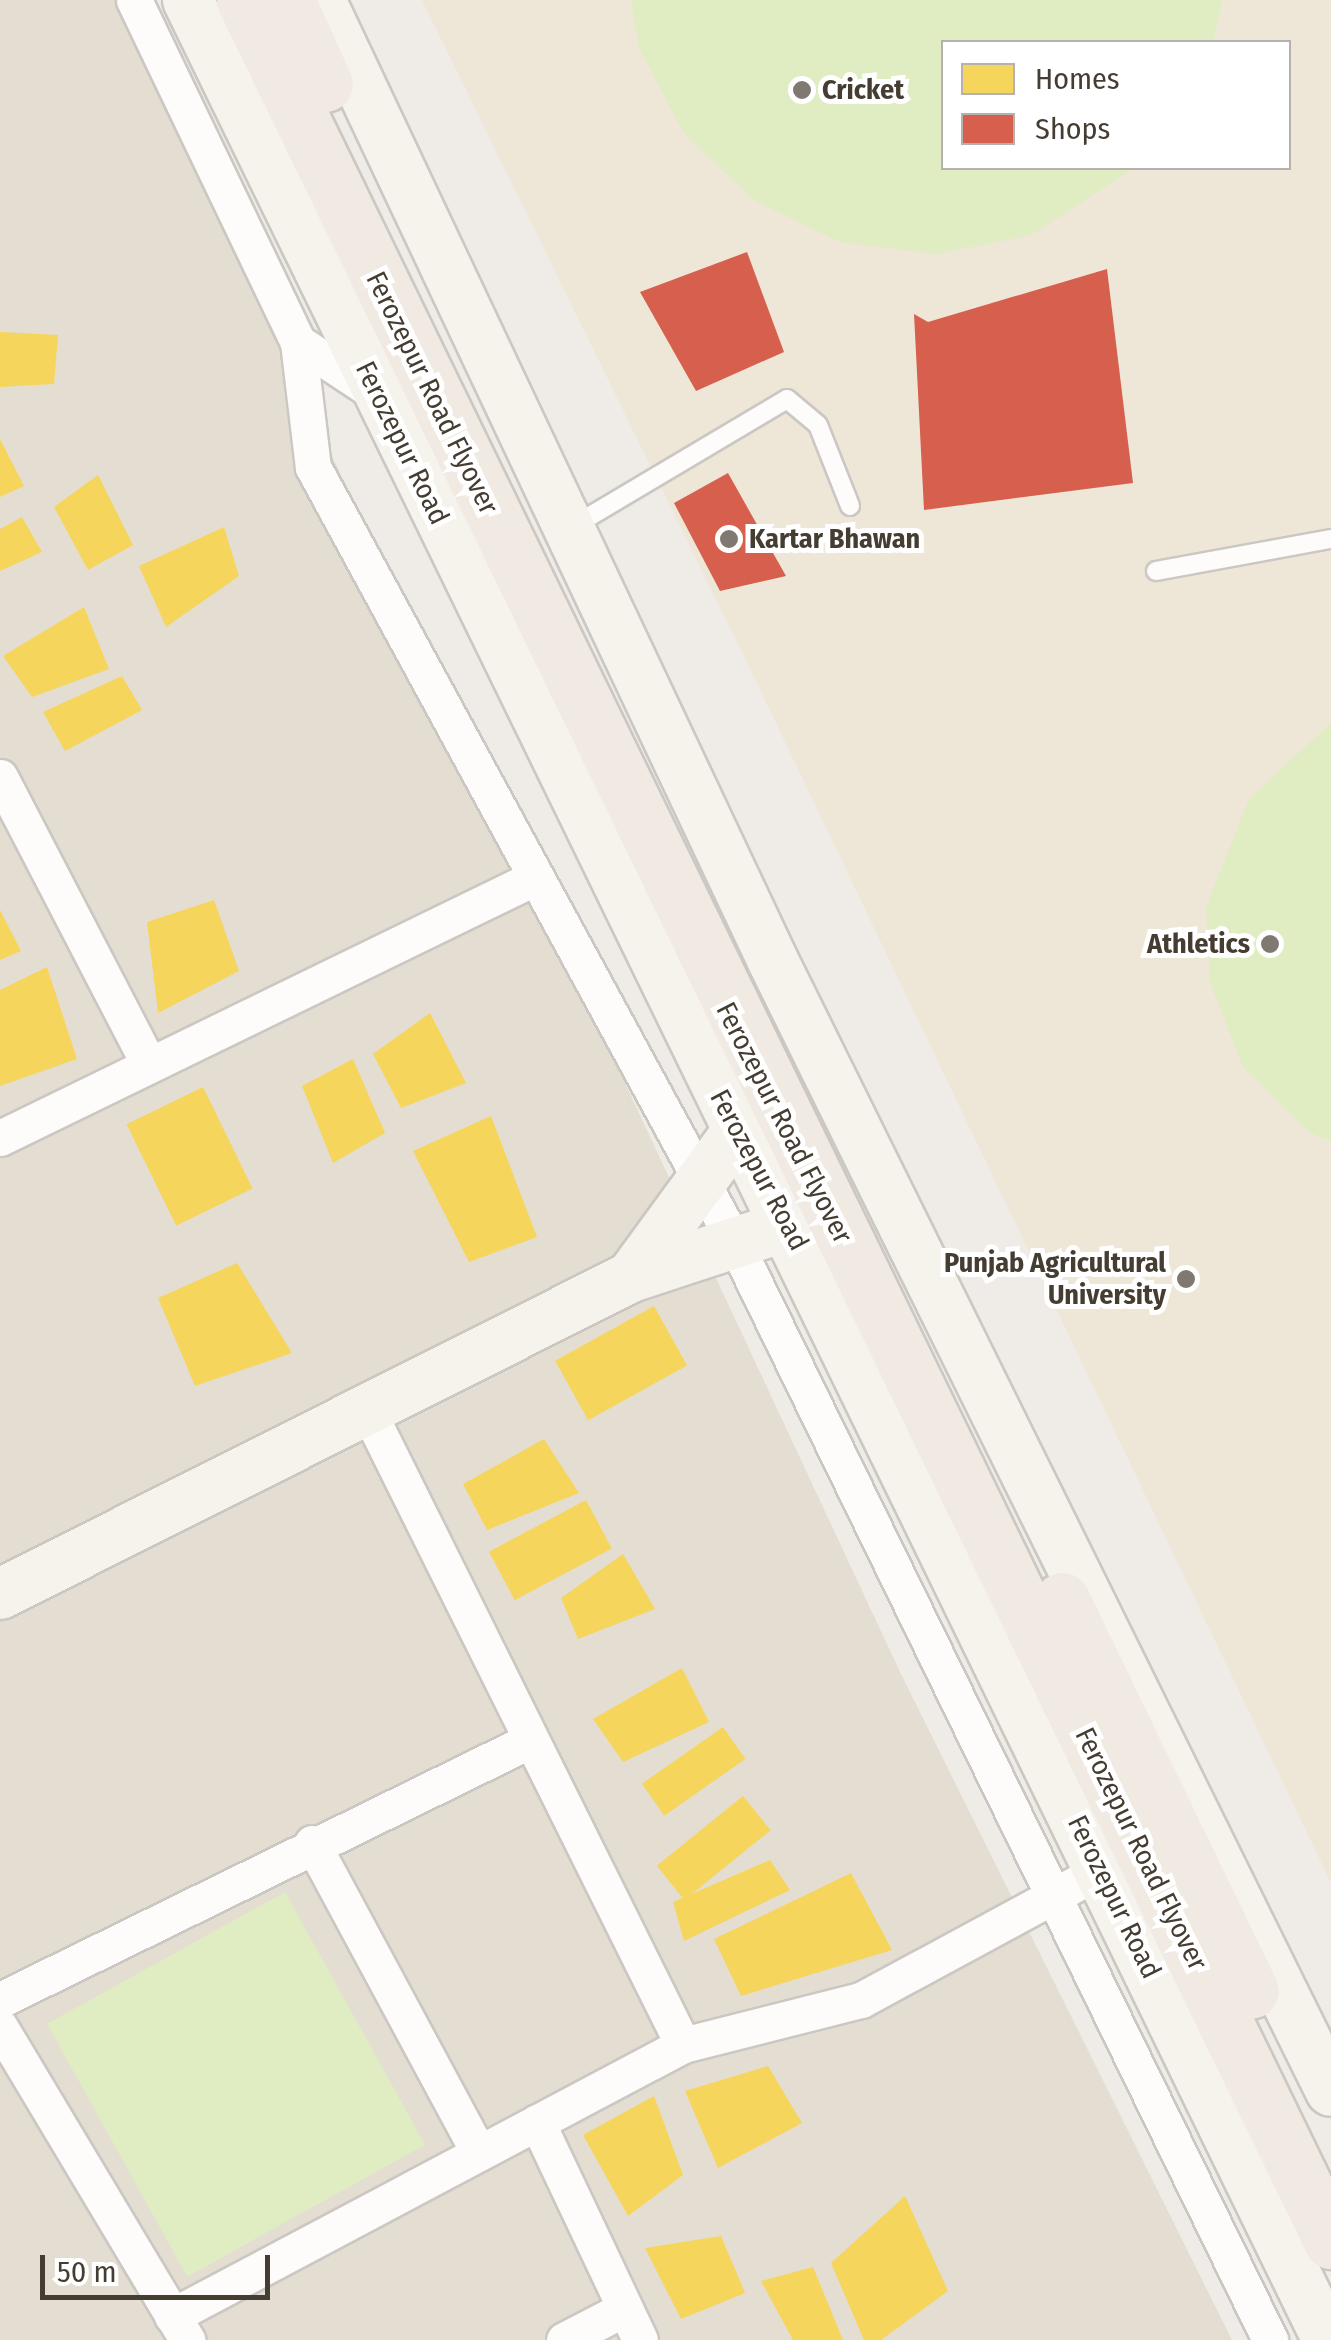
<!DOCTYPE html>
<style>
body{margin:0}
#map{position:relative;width:1331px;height:2340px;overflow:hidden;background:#efebe6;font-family:"Fira Sans Condensed",sans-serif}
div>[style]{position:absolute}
.residential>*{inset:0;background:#e4ddd2}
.education>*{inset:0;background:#eee6d7}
.green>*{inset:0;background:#e0ecc2;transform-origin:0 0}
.homes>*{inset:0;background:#f6d55c;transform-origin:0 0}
.shops>*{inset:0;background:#d6604d}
.roads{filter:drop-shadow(2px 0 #cbc7c2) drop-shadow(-2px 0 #cbc7c2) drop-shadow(0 2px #cbc7c2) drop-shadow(0 -2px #cbc7c2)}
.lane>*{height:18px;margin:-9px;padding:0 9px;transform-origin:9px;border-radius:9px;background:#fdfcfb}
.street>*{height:35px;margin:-17.5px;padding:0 17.5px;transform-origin:17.5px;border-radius:17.5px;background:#fdfcfb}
.secondary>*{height:50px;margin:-25px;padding:0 25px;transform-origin:25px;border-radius:25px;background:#f6f3ed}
.primary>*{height:55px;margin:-27.5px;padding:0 27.5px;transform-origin:27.5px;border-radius:27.5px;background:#f0eae2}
.dots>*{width:28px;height:28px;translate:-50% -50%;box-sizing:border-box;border:5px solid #fff;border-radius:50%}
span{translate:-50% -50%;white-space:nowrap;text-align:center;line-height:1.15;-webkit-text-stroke:10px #fff;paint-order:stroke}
.poi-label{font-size:28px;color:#453c32;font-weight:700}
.left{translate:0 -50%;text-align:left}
.right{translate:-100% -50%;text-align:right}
.street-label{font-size:28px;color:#453c32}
.legend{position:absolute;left:941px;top:40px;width:350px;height:130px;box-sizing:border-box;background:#fff;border:2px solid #b5b1ad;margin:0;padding:12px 18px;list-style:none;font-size:30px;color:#453c32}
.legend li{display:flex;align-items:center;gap:20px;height:50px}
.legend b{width:50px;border:2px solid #b5b1ad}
.scale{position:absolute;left:40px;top:2255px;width:230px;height:45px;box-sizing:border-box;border:5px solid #453c32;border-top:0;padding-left:12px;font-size:30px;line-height:35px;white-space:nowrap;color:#453c32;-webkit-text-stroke:8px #fff;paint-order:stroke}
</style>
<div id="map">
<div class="residential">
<div style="clip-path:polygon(0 0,119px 0,900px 1672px,1232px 2340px,0 2340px)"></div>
</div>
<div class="education">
<div style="clip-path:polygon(evenodd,422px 0,1331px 0,1331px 1883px,753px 675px,422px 0,944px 42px,1288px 42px,1288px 168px,944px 168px,944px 42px)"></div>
</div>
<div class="green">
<div style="clip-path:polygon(631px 0,1222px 0,1213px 42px,944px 42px,944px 168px,1134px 168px,1031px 235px,937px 254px,840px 242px,754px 200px,684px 133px,639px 48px)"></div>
<div style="clip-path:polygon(1331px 723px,1331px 1141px,1309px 1132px,1243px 1067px,1210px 982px,1206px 907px,1249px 799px)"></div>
<div style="left:285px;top:1892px;width:289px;height:272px;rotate:61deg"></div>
</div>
<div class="homes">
<div style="clip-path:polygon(0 332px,58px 335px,54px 384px,0 387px)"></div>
<div style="clip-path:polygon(0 439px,24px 486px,0 497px)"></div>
<div style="clip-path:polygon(98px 475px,133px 545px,88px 570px,54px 507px)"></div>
<div style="clip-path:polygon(22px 517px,42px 552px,0 571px,0 529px)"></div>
<div style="clip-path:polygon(224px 527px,239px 576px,166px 627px,139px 566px)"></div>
<div style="clip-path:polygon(84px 607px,109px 669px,32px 697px,3px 656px)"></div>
<div style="clip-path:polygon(122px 676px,142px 710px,65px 751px,43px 712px)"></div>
<div style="clip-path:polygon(214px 900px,239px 971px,158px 1013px,147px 922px)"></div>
<div style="clip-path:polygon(0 910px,21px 951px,0 960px)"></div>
<div style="clip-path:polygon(47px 967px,77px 1059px,0 1086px,0 990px)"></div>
<div style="clip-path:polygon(430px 1013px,466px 1083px,401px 1108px,373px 1054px)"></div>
<div style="clip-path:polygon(353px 1059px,385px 1133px,333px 1163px,302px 1086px)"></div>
<div style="left:203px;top:1087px;width:113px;height:85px;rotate:64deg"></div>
<div style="clip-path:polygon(491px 1116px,537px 1237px,469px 1262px,413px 1151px)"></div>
<div style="clip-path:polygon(237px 1263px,292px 1353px,195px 1386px,158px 1298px)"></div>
<div style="left:654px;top:1306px;width:68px;height:113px;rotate:61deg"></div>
<div style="clip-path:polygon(544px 1439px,579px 1493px,487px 1530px,463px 1484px)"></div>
<div style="left:586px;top:1500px;width:55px;height:110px;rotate:62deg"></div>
<div style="clip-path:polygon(623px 1554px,655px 1609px,578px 1639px,561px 1598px)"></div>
<div style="clip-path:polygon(682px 1668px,709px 1722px,623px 1762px,593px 1719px)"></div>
<div style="left:723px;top:1727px;width:39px;height:99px;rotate:55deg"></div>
<div style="left:743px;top:1796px;width:44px;height:111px;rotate:51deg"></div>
<div style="clip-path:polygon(770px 1860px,790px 1890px,684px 1941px,673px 1902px)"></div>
<div style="clip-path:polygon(851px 1873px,892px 1950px,741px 1996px,714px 1939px)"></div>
<div style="clip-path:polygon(768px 2066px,802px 2123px,718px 2168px,685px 2091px)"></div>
<div style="clip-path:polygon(654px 2096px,683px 2175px,628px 2216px,583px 2135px)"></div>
<div style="clip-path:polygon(905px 2196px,948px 2291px,881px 2340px,864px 2340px,831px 2263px)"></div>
<div style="clip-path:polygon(721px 2236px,745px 2293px,681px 2319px,645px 2248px)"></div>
<div style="clip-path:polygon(813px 2267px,843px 2340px,793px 2340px,761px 2281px)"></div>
</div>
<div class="shops">
<div style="clip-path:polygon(747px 252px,784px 352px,696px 391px,640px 292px)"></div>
<div style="clip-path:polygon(1107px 269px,1133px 483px,924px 510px,914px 314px,928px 322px)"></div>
<div style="clip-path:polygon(728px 473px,786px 576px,720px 591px,674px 503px)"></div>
</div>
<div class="roads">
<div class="lane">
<div style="left:570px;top:528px;width:252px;rotate:-30.7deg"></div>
<div style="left:787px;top:399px;width:40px;rotate:40deg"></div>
<div style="left:818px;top:425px;width:87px;rotate:68.4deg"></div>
<div style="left:1156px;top:571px;width:178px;rotate:-10.4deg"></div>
</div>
<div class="street">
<div style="left:134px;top:0;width:379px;rotate:64.4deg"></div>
<div style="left:298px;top:342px;width:126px;rotate:83.2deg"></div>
<div style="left:313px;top:467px;width:883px;rotate:61.46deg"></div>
<div style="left:735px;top:1243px;width:1221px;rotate:64deg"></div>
<div style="left:298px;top:342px;width:96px;rotate:33.5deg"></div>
<div style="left:0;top:777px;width:323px;rotate:62.6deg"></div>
<div style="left:0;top:1138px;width:589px;rotate:-25.96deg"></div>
<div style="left:368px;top:1411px;width:708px;rotate:63.58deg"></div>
<div style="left:312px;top:1843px;width:352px;rotate:61.7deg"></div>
<div style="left:0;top:2000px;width:589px;rotate:-26.09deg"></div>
<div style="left:0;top:2027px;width:365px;rotate:59.1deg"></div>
<div style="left:537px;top:2122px;width:241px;rotate:64.7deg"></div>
<div style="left:172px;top:2316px;width:578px;rotate:-27.94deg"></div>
<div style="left:683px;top:2045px;width:184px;rotate:-14.2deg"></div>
<div style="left:861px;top:2000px;width:273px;rotate:-28.4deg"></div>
<div style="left:564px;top:2340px;width:68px;rotate:-27.3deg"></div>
</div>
<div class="secondary">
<div style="left:188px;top:0;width:2603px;rotate:64.03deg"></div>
<div style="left:320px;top:0;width:1062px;rotate:64.76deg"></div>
<div style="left:773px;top:961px;width:1260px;rotate:63.72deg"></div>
<div style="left:631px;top:1277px;width:180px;rotate:-53.8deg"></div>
<div style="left:0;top:1594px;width:706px;rotate:-26.67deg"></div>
<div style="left:631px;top:1277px;width:166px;rotate:-18.2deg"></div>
</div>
<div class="primary">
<div style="left:244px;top:0;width:2491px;rotate:64.12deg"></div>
<div style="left:287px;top:0;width:92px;rotate:65.7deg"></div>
<div style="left:1062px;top:1600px;width:434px;rotate:64.2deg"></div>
</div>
</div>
<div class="dots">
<div style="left:802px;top:90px;background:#807971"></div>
<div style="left:729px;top:539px;background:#807971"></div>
<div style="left:1270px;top:944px;background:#807971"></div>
<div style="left:1186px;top:1279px;background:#807971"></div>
</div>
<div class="poi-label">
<span class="left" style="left:822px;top:90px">Cricket</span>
<span class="left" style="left:749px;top:539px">Kartar Bhawan</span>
<span class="right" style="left:1250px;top:944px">Athletics</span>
<span class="right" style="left:1166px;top:1279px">Punjab Agricultural<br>University</span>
</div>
<div class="street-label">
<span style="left:432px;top:393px;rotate:64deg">Ferozepur Road Flyover</span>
<span style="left:402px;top:443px;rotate:64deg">Ferozepur Road</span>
<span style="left:784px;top:1123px;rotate:63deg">Ferozepur Road Flyover</span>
<span style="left:759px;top:1170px;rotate:62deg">Ferozepur Road</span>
<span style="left:1141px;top:1849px;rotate:64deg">Ferozepur Road Flyover</span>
<span style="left:1114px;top:1897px;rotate:64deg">Ferozepur Road</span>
</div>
<ul class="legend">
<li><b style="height:28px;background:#f6d55c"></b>Homes</li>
<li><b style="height:28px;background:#d6604d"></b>Shops</li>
</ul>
<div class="scale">50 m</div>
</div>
